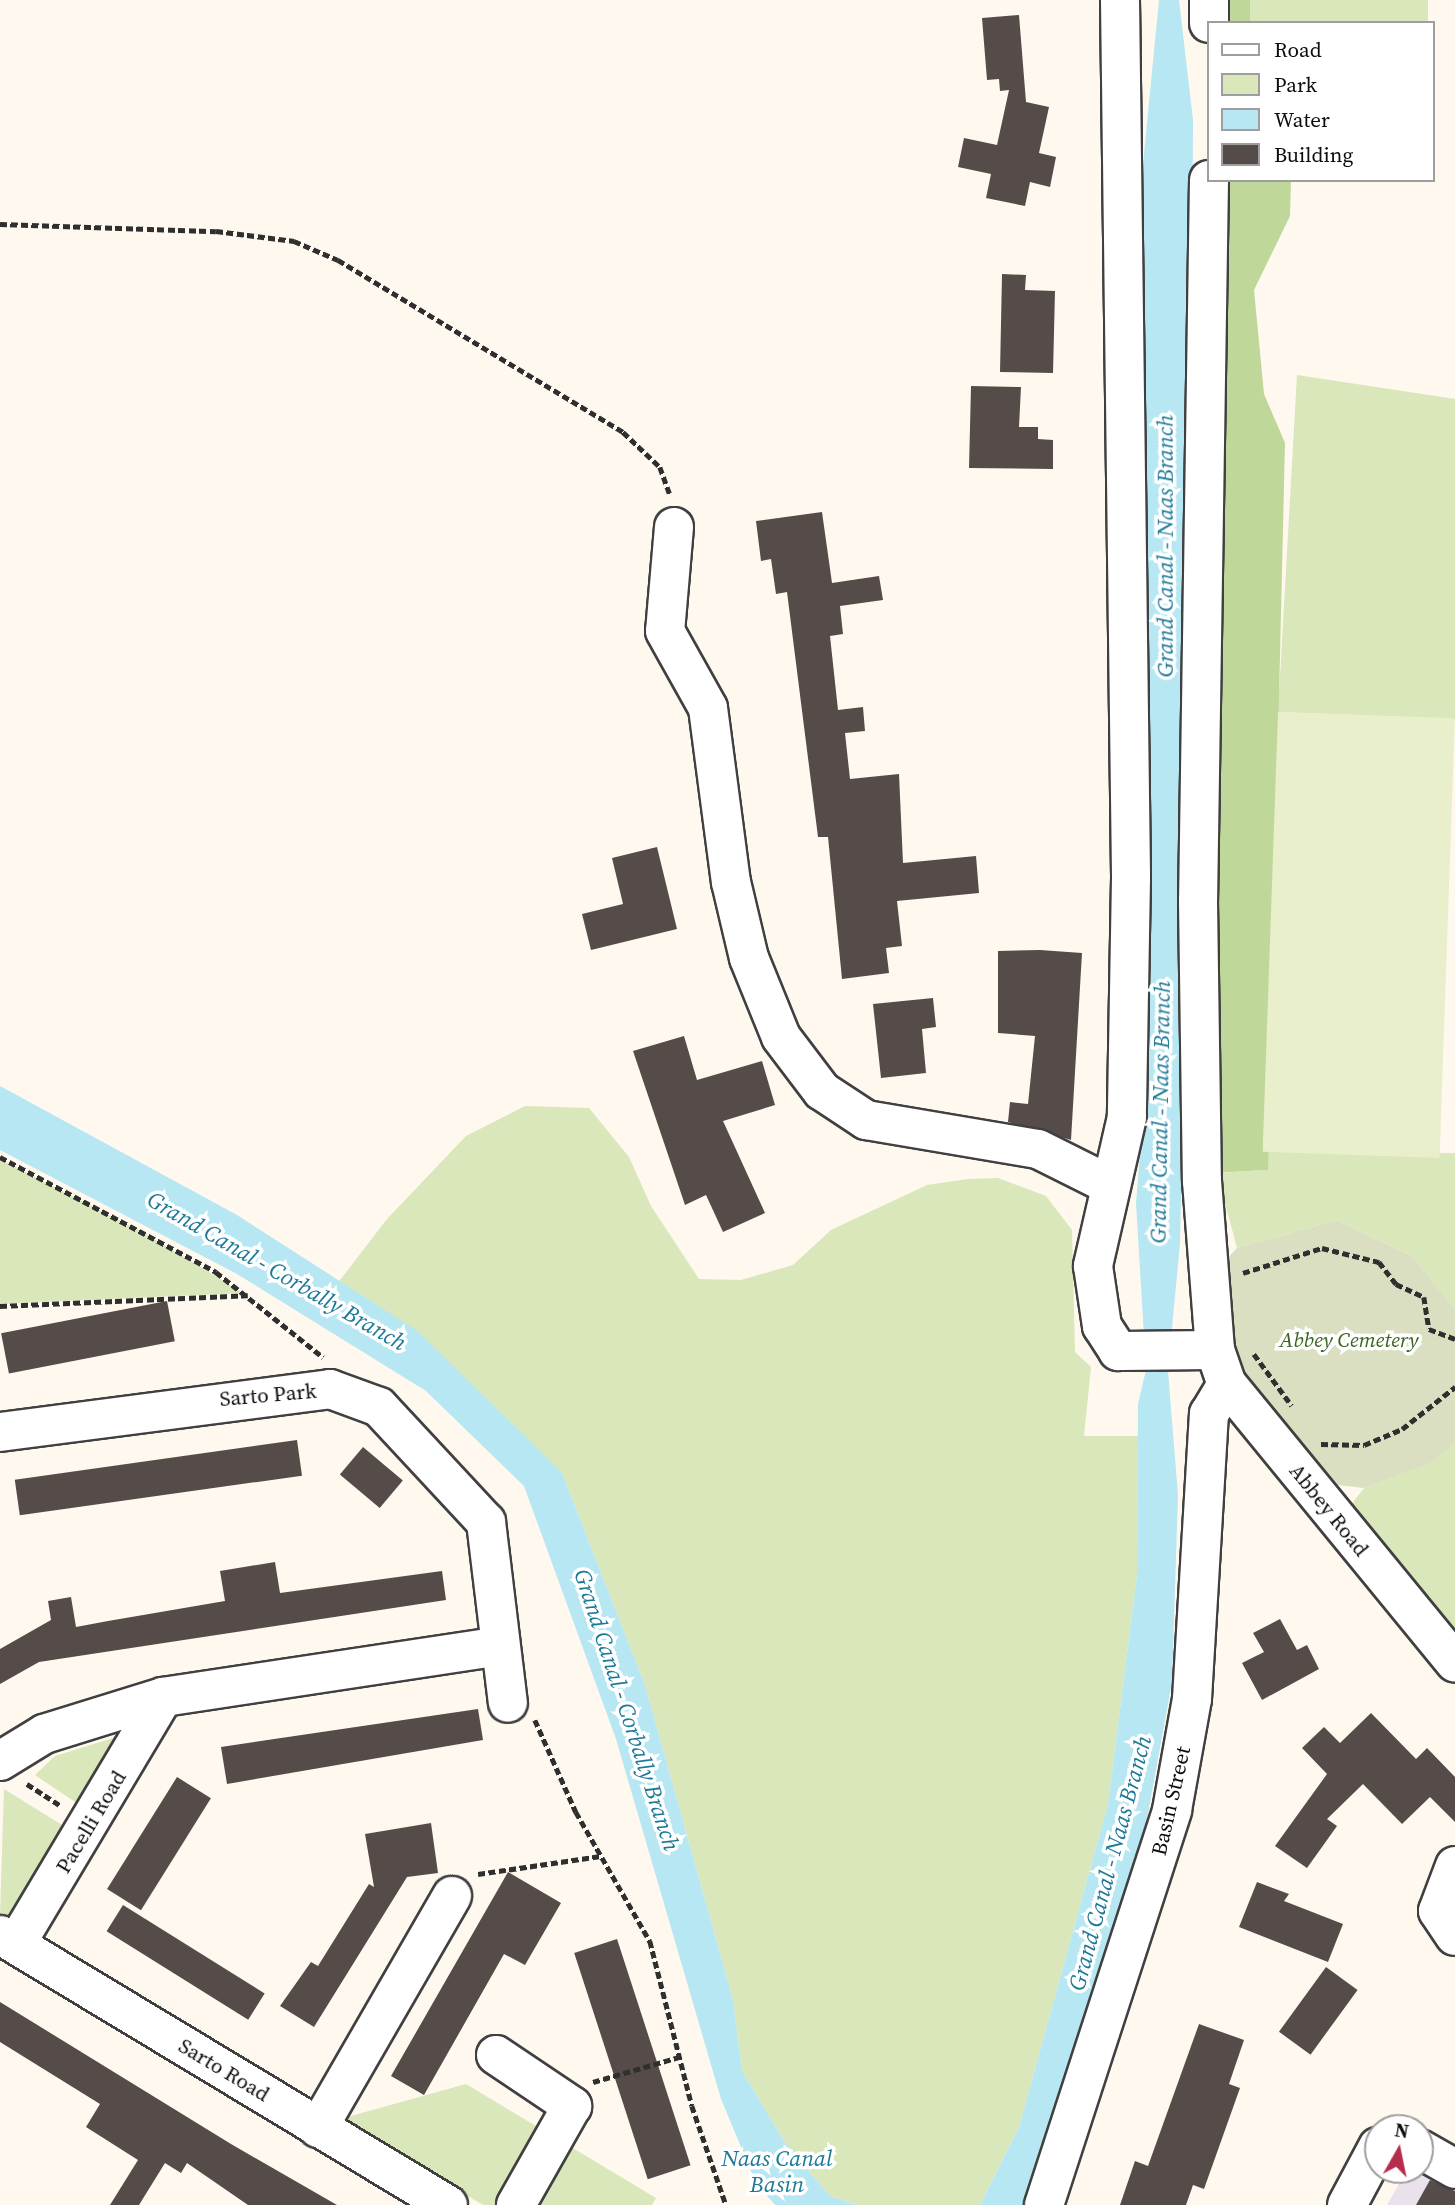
<!DOCTYPE html>
<style>
body{margin:0}
#map{position:relative;width:1455px;height:2205px;overflow:hidden;background:#fef8ee;font-family:"Source Serif 4",serif}
div>[style]{position:absolute}
.industrial>*{inset:0;background:#e9e2ec}
.green>*{inset:0;background:#d9e7ba;transform-origin:0 0}
.forest>*{inset:0;background:#c0d79a;transform-origin:0 0}
.cemetery>*{inset:0;background:#dadfc1}
.pitch>*{inset:0;background:#e9eecb;transform-origin:0 0}
.water>*{inset:0;background:#b6e7f3}
.building>*{inset:0;background:#554c4a;transform-origin:0 0}
.path>*{height:4.5px;margin-top:-2.25px;transform-origin:0;background:repeating-linear-gradient(90deg,#2f2f2f 0 7px,transparent 0 10.5px)}
.roads{filter:drop-shadow(2px 0 #404040) drop-shadow(-2px 0 #404040) drop-shadow(0 2px #404040) drop-shadow(0 -2px #404040)}
.minor>*{height:38px;margin:-19px;padding:0 19px;transform-origin:19px;border-radius:19px;background:#fff}
span{translate:-50% -50%;white-space:nowrap;text-align:center;line-height:1.15;-webkit-text-stroke:7px #fff;paint-order:stroke}
.park-label{font-size:21px;color:#3a6221;font-style:italic}
.street-label{font-size:21px;color:#0d0d0d}
.water-label{font-size:23px;color:#1d7998;font-style:italic}
.legend{position:absolute;left:1207px;top:21px;width:228px;height:161px;box-sizing:border-box;background:#fff;border:2px solid #9e9e9e;margin:0;padding:9px 12px;list-style:none;font-size:21px;color:#0d0d0d}
.legend li{display:flex;align-items:center;gap:14px;height:35px}
.legend b{width:35px;border:2px solid #9e9e9e}
.north{position:absolute;left:1364px;top:2114px;width:70px;height:70px;box-sizing:border-box;background:#fff;border:2px solid #9e9e9e;border-radius:50%;rotate:9deg;font-size:19px;font-weight:700;line-height:28px;text-align:center;color:#0d0d0d}
.north::after{content:'';display:block;margin:auto;width:24px;height:32px;background:#b62c4c;clip-path:polygon(50% 0,100% 100%,50% 72%,0 100%)}
</style>
<div id="map">
<div class="industrial">
<div style="clip-path:polygon(1407px 2170px,1455px 2172px,1455px 2205px,1387px 2205px)"></div>
</div>
<div class="green">
<div style="left:1250px;top:0;width:178px;height:23px"></div>
<div style="clip-path:polygon(1297px 375px,1455px 399px,1455px 719px,1278px 712px)"></div>
<div style="clip-path:polygon(525px 1106px,589px 1108px,629px 1157px,651px 1206px,699px 1279px,741px 1280px,793px 1265px,831px 1230px,927px 1185px,968px 1179px,998px 1178px,1046px 1196px,1072px 1230px,1075px 1352px,1091px 1367px,1084px 1436px,1138px 1436px,1137px 1575px,1108px 1804px,1019px 2127px,980px 2205px,857px 2205px,830px 2196px,784px 2141px,742px 2071px,733px 2000px,645px 1685px,562px 1473px,337px 1284px,387px 1219px,466px 1136px)"></div>
<div style="clip-path:polygon(1266px 1152px,1455px 1153px,1455px 1309px,1412px 1256px,1336px 1220px,1237px 1248px,1217px 1173px,1267px 1170px)"></div>
<div style="clip-path:polygon(0 1159px,148px 1235px,243px 1293px,0 1304px)"></div>
<div style="clip-path:polygon(1455px 1444px,1455px 1637px,1351px 1505px,1364px 1488px,1429px 1463px)"></div>
<div style="clip-path:polygon(126px 1734px,87px 1810px,35px 1775px,55px 1756px)"></div>
<div style="clip-path:polygon(4px 1789px,75px 1833px,23px 1928px,0 1915px)"></div>
<div style="clip-path:polygon(466px 2084px,656px 2198px,652px 2205px,483px 2205px,340px 2119px)"></div>
</div>
<div class="forest">
<div style="left:1221px;top:0;width:29px;height:23px"></div>
<div style="clip-path:polygon(1216px 180px,1291px 180px,1290px 216px,1254px 290px,1264px 394px,1285px 443px,1268px 1170px,1191px 1174px)"></div>
</div>
<div class="cemetery">
<div style="clip-path:polygon(1336px 1220px,1412px 1256px,1455px 1309px,1455px 1444px,1430px 1463px,1364px 1488px,1329px 1484px,1230px 1353px,1223px 1263px,1237px 1248px)"></div>
</div>
<div class="pitch">
<div style="left:1278px;top:712px;width:177px;height:440px;rotate:2deg"></div>
</div>
<div class="water">
<div style="clip-path:polygon(1159px 0,1179px 0,1193px 120px,1190px 787px,1180px 1243px,1168px 1371px,1178px 1495px,1172px 1682px,1138px 1868px,1027px 2205px,980px 2205px,1019px 2127px,1108px 1804px,1137px 1575px,1138px 1404px,1146px 1370px,1136px 1203px,1144px 1104px,1141px 184px)"></div>
<div style="clip-path:polygon(0 1086px,237px 1215px,419px 1332px,562px 1473px,645px 1685px,733px 2000px,742px 2071px,784px 2141px,830px 2196px,857px 2205px,775px 2205px,756px 2183px,721px 2099px,616px 1739px,524px 1486px,426px 1391px,237px 1274px,0 1150px)"></div>
</div>
<div class="building">
<div style="clip-path:polygon(1019px 15px,1026px 102px,1049px 107px,1039px 153px,1056px 157px,1050px 187px,1030px 182px,1025px 206px,986px 198px,991px 174px,958px 167px,964px 138px,997px 145px,1009px 90px,1000px 91px,999px 79px,987px 80px,982px 18px)"></div>
<div style="clip-path:polygon(1002px 274px,1026px 275px,1025px 290px,1055px 291px,1053px 373px,1000px 372px)"></div>
<div style="clip-path:polygon(971px 386px,1021px 387px,1019px 427px,1038px 427px,1038px 439px,1053px 440px,1053px 469px,969px 468px)"></div>
<div style="clip-path:polygon(822px 512px,832px 583px,879px 576px,883px 600px,840px 606px,843px 634px,830px 636px,838px 710px,863px 707px,865px 731px,845px 733px,850px 779px,899px 774px,903px 863px,976px 856px,979px 893px,897px 901px,902px 946px,886px 948px,889px 973px,842px 979px,828px 837px,818px 837px,787px 592px,776px 594px,771px 559px,761px 561px,756px 521px)"></div>
<div style="clip-path:polygon(657px 847px,677px 929px,591px 950px,582px 914px,623px 904px,612px 858px)"></div>
<div style="clip-path:polygon(1040px 950px,1082px 953px,1071px 1140px,1008px 1122px,1010px 1102px,1028px 1104px,1035px 1036px,998px 1033px,998px 951px)"></div>
<div style="clip-path:polygon(933px 998px,936px 1027px,922px 1029px,926px 1073px,881px 1078px,873px 1004px)"></div>
<div style="clip-path:polygon(684px 1036px,697px 1080px,762px 1061px,775px 1105px,723px 1121px,765px 1213px,723px 1232px,706px 1195px,685px 1205px,633px 1051px)"></div>
<div style="left:167px;top:1301px;width:41px;height:169px;rotate:79deg"></div>
<div style="left:297px;top:1440px;width:36px;height:285px;rotate:82deg"></div>
<div style="left:363px;top:1447px;width:52px;height:36px;rotate:40deg"></div>
<div style="clip-path:polygon(275px 1562px,280px 1593px,442px 1571px,446px 1600px,39px 1662px,0 1684px,0 1649px,51px 1620px,48px 1601px,71px 1597px,76px 1627px,108px 1621px,225px 1601px,220px 1571px)"></div>
<div style="clip-path:polygon(1280px 1619px,1297px 1650px,1307px 1645px,1319px 1669px,1262px 1700px,1242px 1663px,1264px 1652px,1253px 1633px)"></div>
<div style="clip-path:polygon(478px 1709px,483px 1740px,227px 1784px,221px 1747px)"></div>
<div style="clip-path:polygon(1371px 1713px,1416px 1759px,1427px 1748px,1455px 1777px,1455px 1822px,1430px 1797px,1402px 1824px,1363px 1784px,1327px 1819px,1337px 1826px,1307px 1868px,1275px 1846px,1327px 1774px,1302px 1748px,1324px 1727px,1340px 1743px)"></div>
<div style="left:177px;top:1777px;width:40px;height:132px;rotate:32deg"></div>
<div style="clip-path:polygon(431px 1823px,438px 1873px,407px 1877px,314px 2027px,280px 2006px,311px 1962px,318px 1966px,369px 1884px,374px 1887px,365px 1834px)"></div>
<div style="clip-path:polygon(508px 1872px,561px 1903px,525px 1965px,504px 1954px,424px 2095px,391px 2076px)"></div>
<div style="clip-path:polygon(1257px 1882px,1289px 1894px,1284px 1901px,1343px 1924px,1328px 1962px,1239px 1927px)"></div>
<div style="left:123px;top:1905px;width:167px;height:31px;rotate:32deg"></div>
<div style="left:617px;top:1939px;width:238px;height:45px;rotate:72deg"></div>
<div style="left:1326px;top:1967px;width:39px;height:80px;rotate:36deg"></div>
<div style="clip-path:polygon(0 2002px,231px 2144px,337px 2205px,248px 2205px,187px 2163px,181px 2173px,165px 2163px,139px 2205px,110px 2205px,138px 2160px,86px 2127px,100px 2104px,0 2042px)"></div>
<div style="clip-path:polygon(1199px 2024px,1244px 2040px,1229px 2084px,1240px 2088px,1204px 2189px,1193px 2185px,1186px 2205px,1120px 2205px,1135px 2161px,1148px 2166px)"></div>
<div style="clip-path:polygon(1430px 2180px,1455px 2191px,1455px 2205px,1416px 2205px)"></div>
</div>
<div class="path">
<div style="left:0;top:224px;width:216px;rotate:1.9deg"></div>
<div style="left:216px;top:231px;width:79px;rotate:7.3deg"></div>
<div style="left:294px;top:241px;width:48px;rotate:23.4deg"></div>
<div style="left:338px;top:260px;width:333px;rotate:31.1deg"></div>
<div style="left:623px;top:432px;width:51px;rotate:43.4deg"></div>
<div style="left:660px;top:467px;width:30px;rotate:70deg"></div>
<div style="left:0;top:1157px;width:245px;rotate:28deg"></div>
<div style="left:216px;top:1272px;width:137px;rotate:38.5deg"></div>
<div style="left:1243px;top:1273px;width:83px;rotate:-17.6deg"></div>
<div style="left:1322px;top:1248px;width:59px;rotate:13.8deg"></div>
<div style="left:1379px;top:1262px;width:28px;rotate:52deg"></div>
<div style="left:1396px;top:1284px;width:31px;rotate:25deg"></div>
<div style="left:1424px;top:1297px;width:32px;rotate:81deg"></div>
<div style="left:1429px;top:1329px;width:28px;rotate:21deg"></div>
<div style="left:0;top:1306px;width:248px;rotate:-2.5deg"></div>
<div style="left:1254px;top:1354px;width:64px;rotate:53.8deg"></div>
<div style="left:1321px;top:1444px;width:43px;rotate:1.3deg"></div>
<div style="left:1364px;top:1445px;width:41px;rotate:-22.8deg"></div>
<div style="left:1402px;top:1429px;width:68px;rotate:-38.4deg"></div>
<div style="left:535px;top:1720px;width:101px;rotate:66deg"></div>
<div style="left:576px;top:1812px;width:149px;rotate:60.2deg"></div>
<div style="left:650px;top:1941px;width:170px;rotate:75.7deg"></div>
<div style="left:692px;top:2106px;width:105px;rotate:71deg"></div>
<div style="left:27px;top:1784px;width:40px;rotate:32.9deg"></div>
<div style="left:478px;top:1874px;width:124px;rotate:-8.3deg"></div>
<div style="left:593px;top:2082px;width:90px;rotate:-16.2deg"></div>
</div>
<div class="roads">
<div class="minor">
<div style="left:1120px;top:0;width:878px;rotate:89.28deg"></div>
<div style="left:1131px;top:878px;width:239px;rotate:91deg"></div>
<div style="left:1127px;top:1117px;width:153px;rotate:102.9deg"></div>
<div style="left:1093px;top:1266px;width:61px;rotate:81.5deg"></div>
<div style="left:1102px;top:1326px;width:30px;rotate:57deg"></div>
<div style="left:1118px;top:1351px;width:97px;rotate:-0.6deg"></div>
<div style="left:1209px;top:23px;width:23px;rotate:-90deg"></div>
<div style="left:1209px;top:180px;width:721px;rotate:90.87deg"></div>
<div style="left:1198px;top:901px;width:280px;rotate:89.2deg"></div>
<div style="left:1202px;top:1181px;width:169px;rotate:85.6deg"></div>
<div style="left:1215px;top:1350px;width:36px;rotate:71deg"></div>
<div style="left:1227px;top:1384px;width:360px;rotate:50.7deg"></div>
<div style="left:674px;top:527px;width:104px;rotate:94.9deg"></div>
<div style="left:665px;top:631px;width:88px;rotate:60.8deg"></div>
<div style="left:708px;top:708px;width:176px;rotate:82.5deg"></div>
<div style="left:731px;top:882px;width:78px;rotate:76.7deg"></div>
<div style="left:749px;top:958px;width:85px;rotate:67.9deg"></div>
<div style="left:781px;top:1037px;width:68px;rotate:52.8deg"></div>
<div style="left:822px;top:1091px;width:53px;rotate:33.4deg"></div>
<div style="left:866px;top:1120px;width:174px;rotate:9.6deg"></div>
<div style="left:1038px;top:1149px;width:80px;rotate:26.6deg"></div>
<div style="left:0;top:1432px;width:333px;rotate:-7.4deg"></div>
<div style="left:330px;top:1389px;width:52px;rotate:20.2deg"></div>
<div style="left:379px;top:1407px;width:157px;rotate:47.1deg"></div>
<div style="left:486px;top:1522px;width:182px;rotate:83.1deg"></div>
<div style="left:0;top:1761px;width:52px;rotate:-31.5deg"></div>
<div style="left:44px;top:1734px;width:125px;rotate:-17.3deg"></div>
<div style="left:163px;top:1697px;width:341px;rotate:-8.6deg"></div>
<div style="left:1455px;top:1866px;width:48px;rotate:110.7deg"></div>
<div style="left:1438px;top:1911px;width:30px;rotate:56deg"></div>
<div style="left:0;top:1935px;width:523px;rotate:31.08deg"></div>
<div style="left:16px;top:1944px;width:287px;rotate:-59.2deg"></div>
<div style="left:496px;top:2055px;width:92px;rotate:33.9deg"></div>
<div style="left:572px;top:2106px;width:114px;rotate:119.5deg"></div>
<div style="left:318px;top:2128px;width:268px;rotate:-60deg"></div>
<div style="left:1420px;top:2149px;width:40px;rotate:29.7deg"></div>
<div style="left:1044px;top:2205px;width:415px;rotate:-72deg"></div>
<div style="left:1172px;top:1810px;width:113px;rotate:-79.8deg"></div>
<div style="left:1192px;top:1699px;width:286px;rotate:-86.6deg"></div>
<div style="left:1209px;top:1414px;width:35px;rotate:-59deg"></div>
<div style="left:1347px;top:2205px;width:66px;rotate:-61.9deg"></div>
</div>
</div>
<div class="park-label">
<span style="left:1349px;top:1340px">Abbey Cemetery</span>
</div>
<div class="street-label">
<span style="left:268px;top:1395px;rotate:-5deg">Sarto Park</span>
<span style="left:1329px;top:1510px;rotate:51deg">Abbey Road</span>
<span style="left:1171px;top:1801px;rotate:-77deg">Basin Street</span>
<span style="left:91px;top:1822px;rotate:-59deg">Pacelli Road</span>
<span style="left:224px;top:2070px;rotate:31deg">Sarto Road</span>
</div>
<div class="water-label">
<span style="left:1165px;top:546px;rotate:-90deg">Grand Canal - Naas Branch</span>
<span style="left:1160px;top:1112px;rotate:-89deg">Grand Canal - Naas Branch</span>
<span style="left:277px;top:1271px;rotate:30deg">Grand Canal - Corbally Branch</span>
<span style="left:627px;top:1710px;rotate:72deg">Grand Canal - Corbally Branch</span>
<span style="left:1110px;top:1863px;rotate:-75deg">Grand Canal - Naas Branch</span>
<span style="left:777px;top:2171px">Naas Canal<br>Basin</span>
</div>
<ul class="legend">
<li><b style="height:9px;background:#fff"></b>Road</li>
<li><b style="height:19px;background:#d9e7ba"></b>Park</li>
<li><b style="height:19px;background:#b6e7f3"></b>Water</li>
<li><b style="height:19px;background:#554c4a"></b>Building</li>
</ul>
<div class="north">N</div>
</div>
